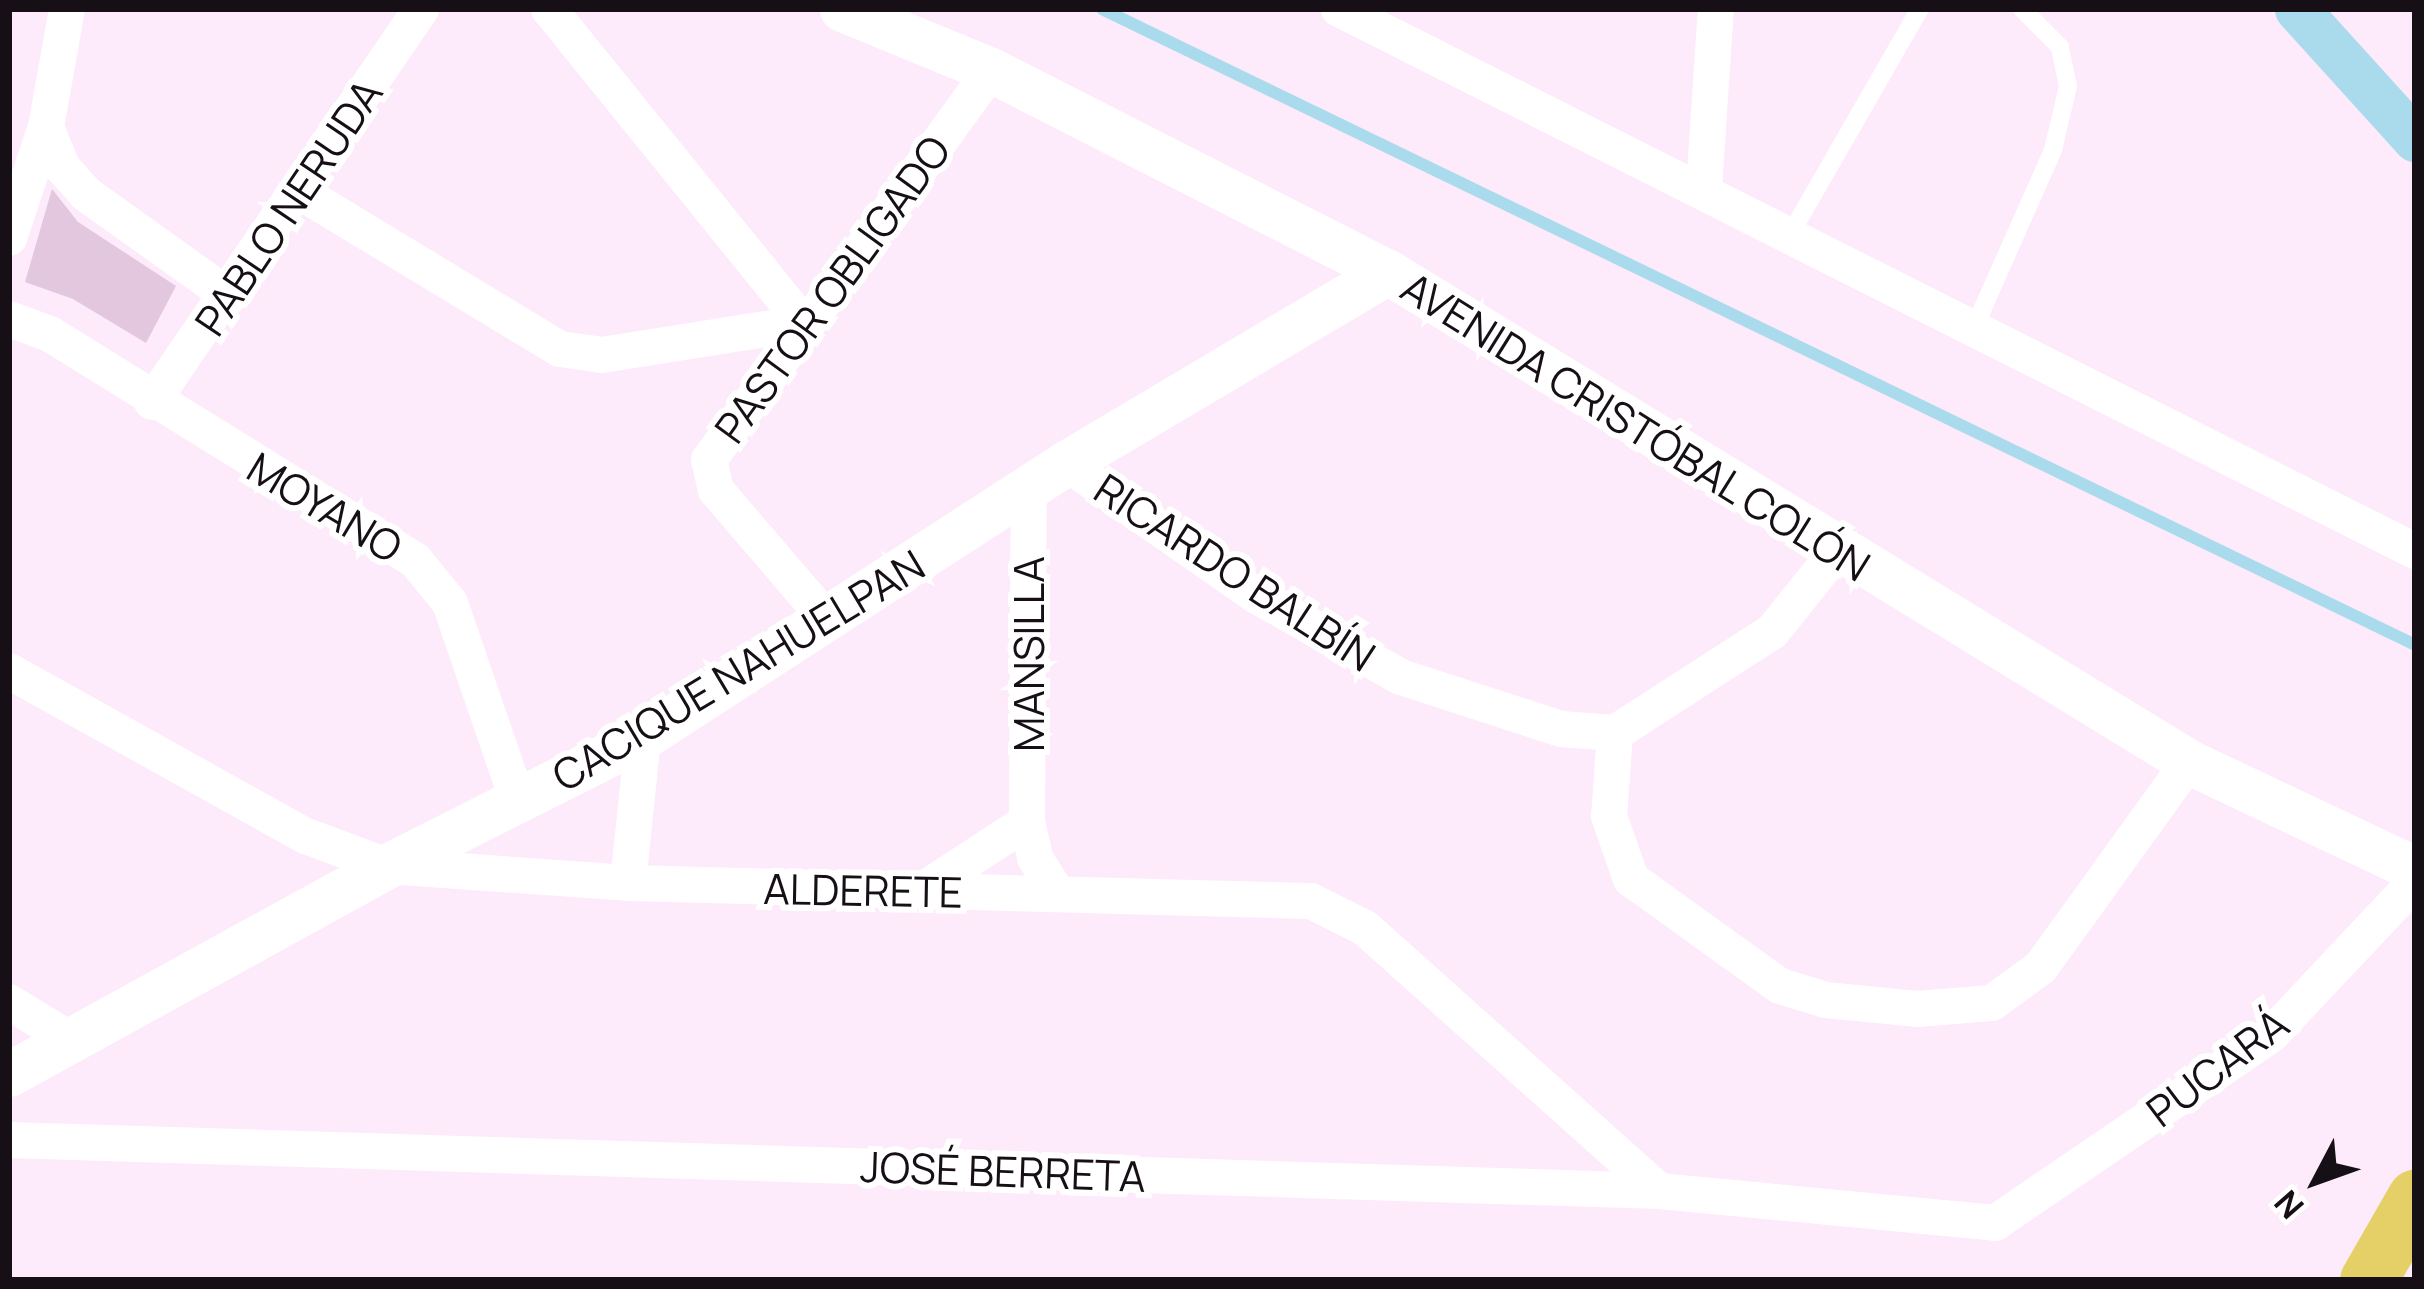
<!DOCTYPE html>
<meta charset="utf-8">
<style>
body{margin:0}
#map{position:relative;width:2424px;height:1289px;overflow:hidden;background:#fdeafb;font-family:Manrope,sans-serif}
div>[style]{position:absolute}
.green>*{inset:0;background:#e2c7df}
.stream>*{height:12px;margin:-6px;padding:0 6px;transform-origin:6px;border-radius:6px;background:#aadbec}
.canal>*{height:45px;margin:-22.5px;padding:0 22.5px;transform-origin:22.5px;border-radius:22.5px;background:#aadbec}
.service>*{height:18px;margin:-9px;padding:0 9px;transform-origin:9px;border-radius:9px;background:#fff}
.minor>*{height:36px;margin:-18px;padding:0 18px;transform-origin:18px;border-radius:18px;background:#fff}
.tertiary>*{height:45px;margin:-22.5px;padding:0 22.5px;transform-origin:22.5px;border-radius:22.5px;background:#fff}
.primary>*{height:57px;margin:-28.5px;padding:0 28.5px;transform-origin:28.5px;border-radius:28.5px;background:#e5d067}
span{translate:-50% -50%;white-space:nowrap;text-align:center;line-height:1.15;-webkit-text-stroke:12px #fff;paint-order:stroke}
.street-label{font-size:42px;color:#161016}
.frame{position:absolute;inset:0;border:12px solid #161016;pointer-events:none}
.north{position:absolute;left:2256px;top:1121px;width:120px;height:120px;-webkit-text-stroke:9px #fff;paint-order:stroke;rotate:229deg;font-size:33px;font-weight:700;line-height:48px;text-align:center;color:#161016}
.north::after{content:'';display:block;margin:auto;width:42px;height:54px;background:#161016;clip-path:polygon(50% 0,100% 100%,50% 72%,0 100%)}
</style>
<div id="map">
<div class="green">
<div style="clip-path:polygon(52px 189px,78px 222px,176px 286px,146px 343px,73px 299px,25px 282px)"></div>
</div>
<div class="stream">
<div style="left:1102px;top:9px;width:1459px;rotate:25.84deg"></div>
</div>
<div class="canal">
<div style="left:2297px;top:9px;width:176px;rotate:47.8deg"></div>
</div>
<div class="service">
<div style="left:1791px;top:233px;width:258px;rotate:-60.1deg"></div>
<div style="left:1975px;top:326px;width:193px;rotate:-66.1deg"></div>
<div style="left:2053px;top:150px;width:66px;rotate:-76.8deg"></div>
<div style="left:2068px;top:86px;width:40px;rotate:-102deg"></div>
<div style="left:2060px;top:47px;width:54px;rotate:-135deg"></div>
</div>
<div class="minor">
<div style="left:549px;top:9px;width:404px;rotate:51deg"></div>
<div style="left:1339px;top:9px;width:1205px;rotate:26.74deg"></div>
<div style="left:46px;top:127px;width:43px;rotate:68.2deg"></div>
<div style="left:62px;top:167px;width:36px;rotate:48deg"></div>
<div style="left:86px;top:194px;width:176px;rotate:35.5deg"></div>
<div style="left:1704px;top:188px;width:179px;rotate:-86.2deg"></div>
<div style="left:302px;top:193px;width:301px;rotate:31.2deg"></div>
<div style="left:560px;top:349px;width:42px;rotate:8.1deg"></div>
<div style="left:602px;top:355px;width:204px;rotate:-9deg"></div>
<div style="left:9px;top:238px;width:117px;rotate:-71.6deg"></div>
<div style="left:46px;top:127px;width:120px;rotate:-79.9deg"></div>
<div style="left:9px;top:319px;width:44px;rotate:20.1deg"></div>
<div style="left:50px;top:334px;width:429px;rotate:31.8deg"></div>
<div style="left:415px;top:560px;width:55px;rotate:50.9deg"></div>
<div style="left:450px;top:603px;width:210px;rotate:71.1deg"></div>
<div style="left:152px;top:402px;width:476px;rotate:-55.6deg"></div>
<div style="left:1066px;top:463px;width:233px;rotate:34.9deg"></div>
<div style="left:1257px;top:596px;width:165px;rotate:29.4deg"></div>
<div style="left:1401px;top:677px;width:168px;rotate:18deg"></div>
<div style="left:1561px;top:729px;width:54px;rotate:4.2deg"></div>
<div style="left:1615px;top:733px;width:83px;rotate:94.1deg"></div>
<div style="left:1609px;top:816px;width:67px;rotate:70.8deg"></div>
<div style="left:1631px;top:879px;width:183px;rotate:35.7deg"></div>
<div style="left:1780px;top:986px;width:48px;rotate:16.9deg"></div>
<div style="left:1826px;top:1000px;width:91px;rotate:5.6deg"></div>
<div style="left:1917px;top:1009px;width:75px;rotate:-4.6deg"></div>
<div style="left:1992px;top:1003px;width:61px;rotate:-36.3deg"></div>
<div style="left:2041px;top:967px;width:253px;rotate:-54.2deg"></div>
<div style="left:829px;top:622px;width:174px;rotate:-130.6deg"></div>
<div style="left:716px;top:490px;width:31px;rotate:-103deg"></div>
<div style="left:709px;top:460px;width:481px;rotate:-54.1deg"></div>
<div style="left:9px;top:671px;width:340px;rotate:29.1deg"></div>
<div style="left:306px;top:836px;width:86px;rotate:20.3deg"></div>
<div style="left:387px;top:866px;width:242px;rotate:4deg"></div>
<div style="left:628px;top:883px;width:683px;rotate:1.51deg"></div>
<div style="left:1311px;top:901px;width:60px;rotate:26.6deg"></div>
<div style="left:1365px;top:928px;width:394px;rotate:41.8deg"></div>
<div style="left:1615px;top:733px;width:187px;rotate:-32.8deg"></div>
<div style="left:1772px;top:632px;width:102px;rotate:-51.3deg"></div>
<div style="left:1027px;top:822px;width:335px;rotate:-89.7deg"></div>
<div style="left:628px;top:883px;width:147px;rotate:-84.1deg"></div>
<div style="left:921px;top:891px;width:126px;rotate:-33.1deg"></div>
<div style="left:1027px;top:822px;width:37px;rotate:77deg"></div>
<div style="left:1035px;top:858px;width:41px;rotate:57.8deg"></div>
<div style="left:9px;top:1002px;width:67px;rotate:31.6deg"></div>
<div style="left:9px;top:1140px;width:1651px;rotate:1.77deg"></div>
<div style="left:1659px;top:1191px;width:338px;rotate:5.4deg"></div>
<div style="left:1995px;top:1223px;width:334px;rotate:-34.3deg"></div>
<div style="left:2271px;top:1035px;width:210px;rotate:-46.7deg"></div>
</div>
<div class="tertiary">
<div style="left:842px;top:9px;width:161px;rotate:22.3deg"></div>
<div style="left:991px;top:70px;width:445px;rotate:27deg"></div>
<div style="left:1388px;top:272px;width:939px;rotate:31.46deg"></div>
<div style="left:2189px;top:762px;width:250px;rotate:25.3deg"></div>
<div style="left:9px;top:1074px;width:431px;rotate:-28.8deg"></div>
<div style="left:387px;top:866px;width:287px;rotate:-26.7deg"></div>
<div style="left:643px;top:737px;width:504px;rotate:-32.93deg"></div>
<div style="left:1066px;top:463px;width:374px;rotate:-30.7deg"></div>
</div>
<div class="primary">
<div style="left:2368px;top:1280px;width:95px;rotate:-60.2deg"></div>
</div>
<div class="street-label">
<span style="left:288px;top:207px;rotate:-56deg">PABLO NERUDA</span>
<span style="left:832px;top:289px;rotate:-54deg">PASTOR OBLIGADO</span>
<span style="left:1636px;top:426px;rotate:32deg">AVENIDA CRISTÓBAL COLÓN</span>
<span style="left:325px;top:507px;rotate:31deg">MOYANO</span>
<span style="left:1235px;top:572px;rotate:33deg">RICARDO BALBÍN</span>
<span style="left:1028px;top:654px;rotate:-90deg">MANSILLA</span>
<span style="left:738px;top:670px;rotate:-31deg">CACIQUE NAHUELPAN</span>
<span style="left:863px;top:890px;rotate:1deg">ALDERETE</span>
<span style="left:2217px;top:1067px;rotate:-37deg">PUCARÁ</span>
<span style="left:1003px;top:1171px;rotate:2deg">JOSÉ BERRETA</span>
</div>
<div class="frame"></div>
<div class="north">N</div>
</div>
